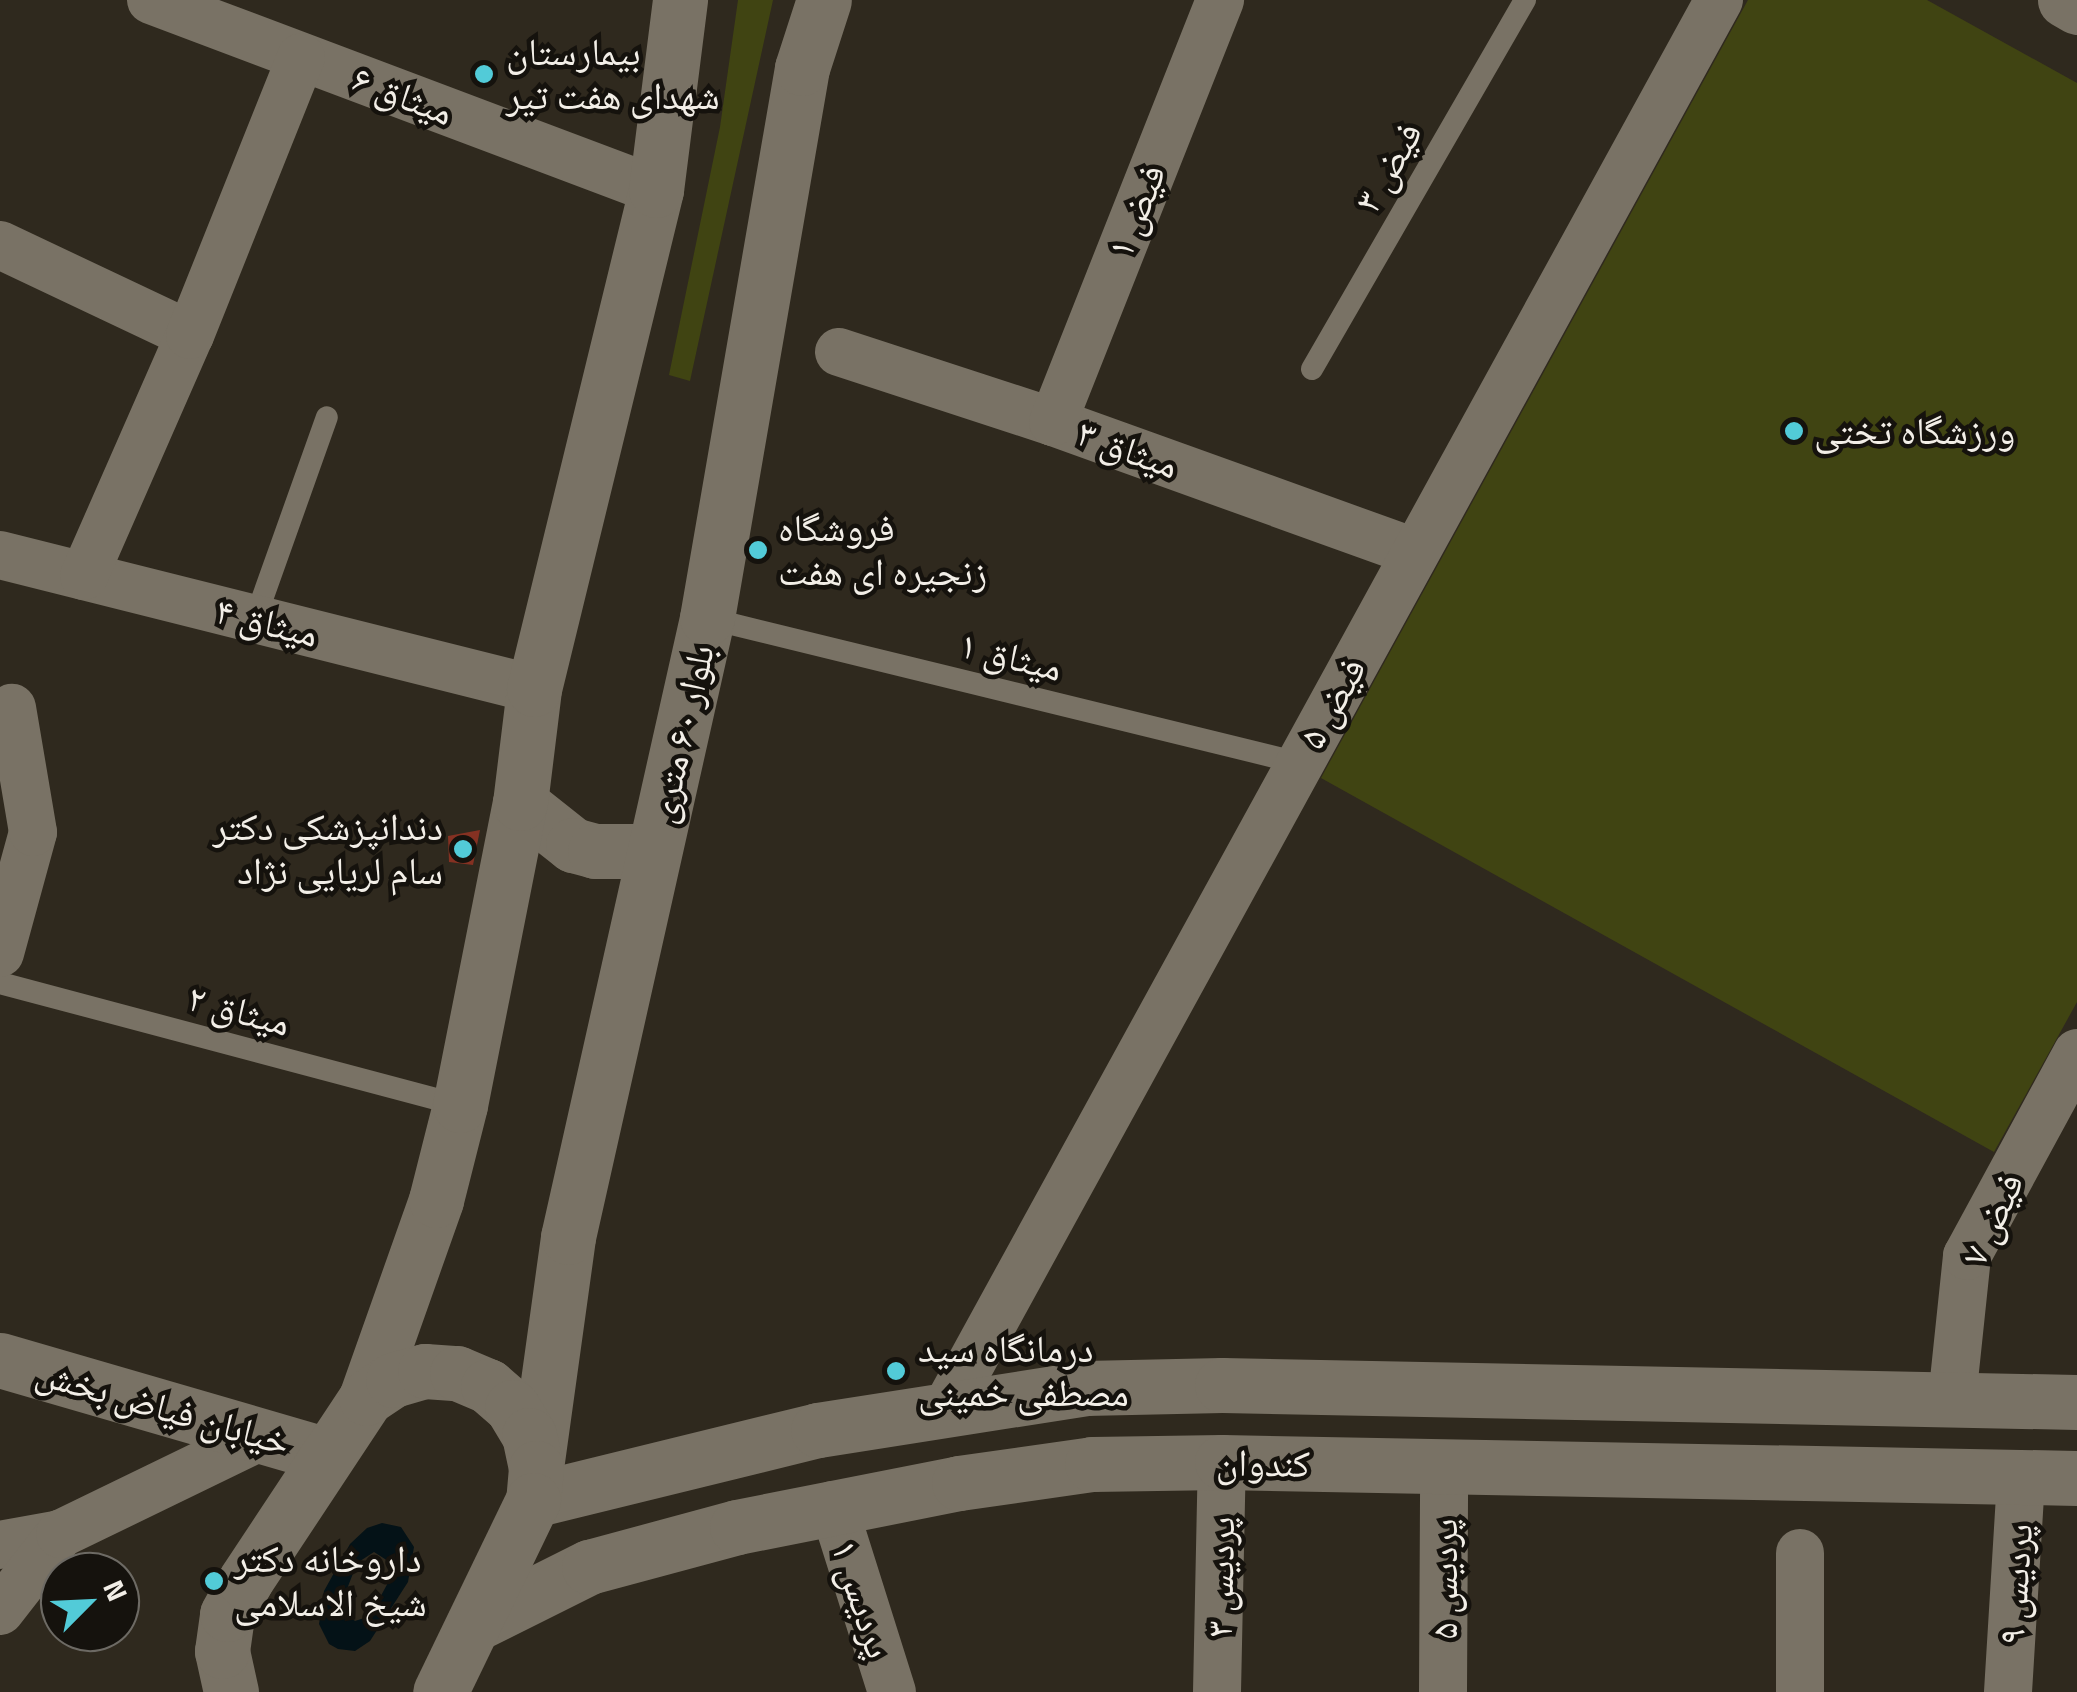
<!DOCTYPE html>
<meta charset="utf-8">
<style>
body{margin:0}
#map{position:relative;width:2077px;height:1692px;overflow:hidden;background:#2f291e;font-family:"Titillium Web","Noto Naskh Arabic",sans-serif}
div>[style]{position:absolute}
.green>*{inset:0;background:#404412}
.water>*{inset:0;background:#041217}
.building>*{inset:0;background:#853122}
.service>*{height:22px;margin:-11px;padding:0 11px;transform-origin:11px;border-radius:11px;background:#797265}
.minor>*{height:48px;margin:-24px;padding:0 24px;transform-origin:24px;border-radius:24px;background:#797265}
.tertiary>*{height:55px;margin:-27.5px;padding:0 27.5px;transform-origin:27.5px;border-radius:27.5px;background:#797265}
.secondary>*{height:55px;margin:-27.5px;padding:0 27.5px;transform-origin:27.5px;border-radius:27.5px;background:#797265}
.dots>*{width:28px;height:28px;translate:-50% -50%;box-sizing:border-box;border:5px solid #15120d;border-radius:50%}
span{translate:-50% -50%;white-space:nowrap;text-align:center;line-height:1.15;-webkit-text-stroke:9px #15120d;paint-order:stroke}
.poi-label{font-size:38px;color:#f2eee7}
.left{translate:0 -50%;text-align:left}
.right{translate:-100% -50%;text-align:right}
.street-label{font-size:38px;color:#f2eee7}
.north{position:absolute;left:40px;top:1552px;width:100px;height:100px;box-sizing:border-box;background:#15120d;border:2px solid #6d6a64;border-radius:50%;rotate:66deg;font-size:28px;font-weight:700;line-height:40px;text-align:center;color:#f2eee7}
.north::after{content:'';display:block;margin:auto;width:35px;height:45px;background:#52cbd8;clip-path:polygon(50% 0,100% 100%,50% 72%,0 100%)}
</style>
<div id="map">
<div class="green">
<div style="clip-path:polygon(738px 0,773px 0,690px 381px,669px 375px,720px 127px)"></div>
<div style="clip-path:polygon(1748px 0,1927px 0,2077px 83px,2077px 1002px,1994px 1152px,1321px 778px)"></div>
</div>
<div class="water">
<div style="clip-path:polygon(evenodd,382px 1523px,401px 1527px,414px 1547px,408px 1582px,370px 1641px,355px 1651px,338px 1649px,329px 1644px,319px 1624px,324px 1591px,350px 1544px,367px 1528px,382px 1523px,374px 1552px,388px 1561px,390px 1579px,370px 1616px,355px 1621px,342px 1609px,342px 1602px,357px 1563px,374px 1552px)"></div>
</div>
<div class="building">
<div style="clip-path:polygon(480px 830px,473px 865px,449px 862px,448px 836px)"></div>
</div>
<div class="service">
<div style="left:1312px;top:369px;width:426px;rotate:-60deg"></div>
<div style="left:707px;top:618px;width:609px;rotate:13.76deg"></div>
<div style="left:255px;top:619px;width:214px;rotate:-70.4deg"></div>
<div style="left:0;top:983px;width:476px;rotate:14.9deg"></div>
</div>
<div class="minor">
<div style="left:151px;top:0;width:540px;rotate:20.62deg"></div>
<div style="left:0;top:245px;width:210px;rotate:25.3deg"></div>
<div style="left:839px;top:352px;width:225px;rotate:18.1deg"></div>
<div style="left:1053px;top:422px;width:385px;rotate:19.8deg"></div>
<div style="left:1053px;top:422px;width:454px;rotate:-68.4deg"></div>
<div style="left:0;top:555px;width:551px;rotate:14.09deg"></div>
<div style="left:84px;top:576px;width:263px;rotate:-66.3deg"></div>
<div style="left:190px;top:335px;width:299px;rotate:-68.2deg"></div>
<div style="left:0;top:953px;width:125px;rotate:-74.7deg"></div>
<div style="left:33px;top:832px;width:126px;rotate:-99.6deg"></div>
<div style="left:1952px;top:1399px;width:144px;rotate:-84deg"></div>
<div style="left:1967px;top:1256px;width:231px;rotate:-61.5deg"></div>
<div style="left:947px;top:1407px;width:1605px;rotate:-61.25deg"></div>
<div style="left:833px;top:1505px;width:196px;rotate:72.5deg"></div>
<div style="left:0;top:1545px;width:61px;rotate:-10.4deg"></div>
<div style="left:0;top:1611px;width:98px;rotate:-52.1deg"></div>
<div style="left:60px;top:1534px;width:225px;rotate:-25.9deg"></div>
<div style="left:1217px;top:1692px;width:230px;rotate:-88.8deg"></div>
<div style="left:1443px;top:1692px;width:226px;rotate:-89.7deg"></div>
<div style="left:1800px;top:1692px;width:139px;rotate:-90deg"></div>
<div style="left:2008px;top:1692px;width:215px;rotate:-86.5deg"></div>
</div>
<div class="tertiary">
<div style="left:2065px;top:0;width:14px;rotate:30deg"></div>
<div style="left:0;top:1360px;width:340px;rotate:16.2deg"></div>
</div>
<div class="secondary">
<div style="left:520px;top:803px;width:68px;rotate:38.4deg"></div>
<div style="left:573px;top:845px;width:23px;rotate:15deg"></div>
<div style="left:595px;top:851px;width:59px"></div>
<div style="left:366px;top:1398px;width:210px;rotate:-70.5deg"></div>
<div style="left:436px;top:1200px;width:98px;rotate:-75.8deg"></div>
<div style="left:460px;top:1105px;width:308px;rotate:-78.8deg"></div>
<div style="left:520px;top:803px;width:115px;rotate:-83deg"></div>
<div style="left:534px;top:689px;width:514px;rotate:-76.26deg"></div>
<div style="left:656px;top:190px;width:192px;rotate:-82.8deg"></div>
<div style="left:536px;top:1468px;width:233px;rotate:-82.1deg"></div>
<div style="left:568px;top:1237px;width:634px;rotate:-77.34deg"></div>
<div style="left:707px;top:618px;width:558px;rotate:-80.2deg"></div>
<div style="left:802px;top:68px;width:71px;rotate:-72.1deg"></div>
<div style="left:533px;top:1500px;width:293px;rotate:-13.8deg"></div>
<div style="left:818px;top:1430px;width:270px;rotate:-8.9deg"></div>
<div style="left:1085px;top:1388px;width:137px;rotate:-1.3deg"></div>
<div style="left:1222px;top:1385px;width:855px;rotate:1.14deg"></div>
<div style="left:473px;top:1625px;width:130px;rotate:-26.6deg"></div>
<div style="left:589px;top:1567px;width:153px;rotate:-15.1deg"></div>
<div style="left:737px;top:1527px;width:226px;rotate:-11.2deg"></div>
<div style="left:959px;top:1483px;width:134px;rotate:-8.1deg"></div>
<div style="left:1092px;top:1464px;width:130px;rotate:-0.9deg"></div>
<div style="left:1222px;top:1462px;width:855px;rotate:1.07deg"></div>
<div style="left:231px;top:1692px;width:42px;rotate:-102.4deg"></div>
<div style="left:222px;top:1651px;width:37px;rotate:-82deg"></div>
<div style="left:227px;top:1614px;width:38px;rotate:-61deg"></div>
<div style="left:245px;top:1581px;width:219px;rotate:-56.5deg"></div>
<div style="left:366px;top:1398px;width:32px;rotate:-34deg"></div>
<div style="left:393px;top:1380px;width:33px;rotate:-16deg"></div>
<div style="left:425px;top:1371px;width:32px;rotate:4deg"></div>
<div style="left:457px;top:1373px;width:34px;rotate:23deg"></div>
<div style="left:488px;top:1386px;width:32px;rotate:41deg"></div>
<div style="left:512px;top:1407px;width:33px;rotate:59deg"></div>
<div style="left:529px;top:1435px;width:34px;rotate:78deg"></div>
<div style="left:536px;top:1468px;width:32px;rotate:95deg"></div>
<div style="left:533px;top:1500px;width:213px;rotate:115.8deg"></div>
</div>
<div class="dots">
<div style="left:484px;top:74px;background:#52cbd8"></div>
<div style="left:1794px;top:431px;background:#52cbd8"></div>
<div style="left:758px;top:550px;background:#52cbd8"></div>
<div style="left:463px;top:849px;background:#52cbd8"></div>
<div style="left:896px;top:1371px;background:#52cbd8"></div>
<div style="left:214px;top:1581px;background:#52cbd8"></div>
</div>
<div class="poi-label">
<span class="left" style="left:506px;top:74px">بیمارستان<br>شهدای هفت تیر</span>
<span class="left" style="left:1814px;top:431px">ورزشگاه تختی</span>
<span class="left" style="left:778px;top:550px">فروشگاه<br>زنجیره ای هفت</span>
<span class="right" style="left:443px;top:849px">دندانپزشکی دکتر<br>سام لریایی نژاد</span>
<span class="left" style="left:918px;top:1371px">درمانگاه سید<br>مصطفی خمینی</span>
<span class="left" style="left:234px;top:1581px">داروخانه دکتر<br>شیخ الاسلامی</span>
</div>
<div class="street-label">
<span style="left:403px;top:95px;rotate:21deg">میثاق ۶</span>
<span style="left:1388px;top:167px;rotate:-60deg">فیض ۳</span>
<span style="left:1136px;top:211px;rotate:-68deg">فیض ۱</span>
<span style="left:1128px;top:449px;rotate:20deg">میثاق ۳</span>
<span style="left:267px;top:622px;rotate:14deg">میثاق ۴</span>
<span style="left:1011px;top:656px;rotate:14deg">میثاق ۱</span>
<span style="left:1332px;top:703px;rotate:-61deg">فیض ۵</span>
<span style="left:681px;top:734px;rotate:-77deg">بلوار ۶۰ متری</span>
<span style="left:239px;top:1010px;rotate:15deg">میثاق ۲</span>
<span style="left:1992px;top:1219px;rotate:-65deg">فیض ۷</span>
<span style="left:163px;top:1407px;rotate:16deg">خیابان فیاض بخش</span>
<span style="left:1263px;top:1463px;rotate:1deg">کندوان</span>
<span style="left:1220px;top:1577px;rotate:-89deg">پردیس ۳</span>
<span style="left:1444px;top:1579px;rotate:-90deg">پردیس ۵</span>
<span style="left:2015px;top:1584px;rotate:-86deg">پردیس ۹</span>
<span style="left:862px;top:1599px;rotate:72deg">پردیس ۱</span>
</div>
<div class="north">N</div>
</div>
